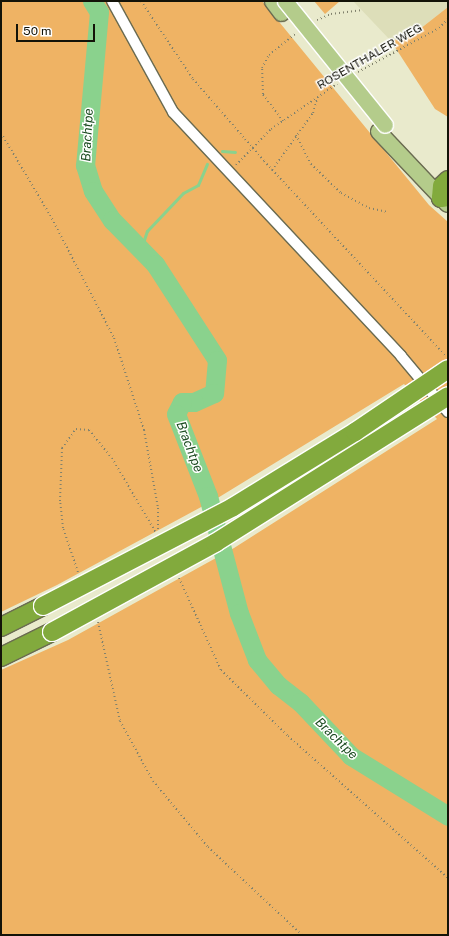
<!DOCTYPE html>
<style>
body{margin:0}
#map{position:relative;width:449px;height:936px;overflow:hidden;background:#e9eacc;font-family:"Public Sans",sans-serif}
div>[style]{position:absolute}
.built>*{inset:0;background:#dddeb9}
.green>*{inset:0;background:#efb364}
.stream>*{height:3px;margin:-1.5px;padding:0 1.5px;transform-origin:1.5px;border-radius:1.5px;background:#8ad28d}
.river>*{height:19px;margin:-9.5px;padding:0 9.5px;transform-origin:9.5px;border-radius:9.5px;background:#8ad28d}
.path>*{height:2px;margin-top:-1px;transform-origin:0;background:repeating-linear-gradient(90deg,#81826d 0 1px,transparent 0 4px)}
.roads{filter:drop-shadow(1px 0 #6a6b51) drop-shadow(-1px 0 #6a6b51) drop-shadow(0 1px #6a6b51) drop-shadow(0 -1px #6a6b51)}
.minor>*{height:10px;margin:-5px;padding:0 5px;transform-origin:5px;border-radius:5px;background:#fff}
.primary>*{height:15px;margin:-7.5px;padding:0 7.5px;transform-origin:7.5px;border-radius:7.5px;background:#b4cc8b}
.motorway>*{height:18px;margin:-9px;padding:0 9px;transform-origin:9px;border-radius:9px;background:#82aa3d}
.path-bridge>*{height:2px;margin-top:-1px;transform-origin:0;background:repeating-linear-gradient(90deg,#81826d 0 1px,transparent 0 4px)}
.bridges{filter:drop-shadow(1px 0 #fff) drop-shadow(-1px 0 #fff) drop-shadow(0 1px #fff) drop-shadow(0 -1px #fff)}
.primary-bridge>*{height:15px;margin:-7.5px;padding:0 7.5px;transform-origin:7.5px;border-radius:7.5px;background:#b4cc8b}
.motorway-bridge>*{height:18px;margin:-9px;padding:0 9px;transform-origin:9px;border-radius:9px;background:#82aa3d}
span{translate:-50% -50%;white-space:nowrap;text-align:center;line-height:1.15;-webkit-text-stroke:3px #fff;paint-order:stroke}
.street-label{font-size:12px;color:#131308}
.water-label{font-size:13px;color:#1b4c20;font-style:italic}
.frame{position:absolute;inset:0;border:2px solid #131308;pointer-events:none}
.scale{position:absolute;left:16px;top:24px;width:79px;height:18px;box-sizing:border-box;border:2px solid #131308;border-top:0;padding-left:5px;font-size:12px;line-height:14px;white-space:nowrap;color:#131308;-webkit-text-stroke:3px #fff;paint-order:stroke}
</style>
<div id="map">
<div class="built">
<div style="clip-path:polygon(347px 1px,448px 1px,448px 7px,411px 36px,391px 41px,354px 2px)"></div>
</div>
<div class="green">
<div style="clip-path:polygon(1px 1px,262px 1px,429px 205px,448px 222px,448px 935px,1px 935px,1px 670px,68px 640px,234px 548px,437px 419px,404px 384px,216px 499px,57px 585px,1px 612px)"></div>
<div style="clip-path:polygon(314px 1px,340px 1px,325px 14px)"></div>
<div style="clip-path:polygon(448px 7px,448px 117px,435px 109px,391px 41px,411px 36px)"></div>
</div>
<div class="stream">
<div style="left:222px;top:151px;width:13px;rotate:4deg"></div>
<div style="left:141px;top:249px;width:19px;rotate:-72deg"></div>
<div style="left:147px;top:231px;width:52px;rotate:-46.5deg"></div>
<div style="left:183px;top:193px;width:17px;rotate:-28deg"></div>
<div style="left:198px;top:185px;width:23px;rotate:-67deg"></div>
</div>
<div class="river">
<div style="left:92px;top:1px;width:13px;rotate:58deg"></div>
<div style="left:99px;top:12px;width:154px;rotate:95.2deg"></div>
<div style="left:85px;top:165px;width:27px;rotate:73deg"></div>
<div style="left:93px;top:191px;width:35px;rotate:57deg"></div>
<div style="left:112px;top:220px;width:62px;rotate:45.7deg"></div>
<div style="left:155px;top:264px;width:114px;rotate:57.1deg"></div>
<div style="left:217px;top:360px;width:33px;rotate:95deg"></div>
<div style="left:214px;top:393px;width:22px;rotate:156deg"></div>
<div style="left:194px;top:402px;width:12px;rotate:180deg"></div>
<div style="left:182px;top:402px;width:13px;rotate:117deg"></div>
<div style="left:176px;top:414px;width:88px;rotate:68.7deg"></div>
<div style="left:208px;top:496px;width:121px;rotate:75.2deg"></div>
<div style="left:239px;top:613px;width:50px;rotate:69deg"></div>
<div style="left:257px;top:660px;width:33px;rotate:50deg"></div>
<div style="left:278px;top:685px;width:28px;rotate:38deg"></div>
<div style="left:300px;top:702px;width:74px;rotate:46.6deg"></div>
<div style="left:351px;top:756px;width:114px;rotate:31.7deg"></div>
</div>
<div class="path">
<div style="left:141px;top:1px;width:94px;rotate:56.3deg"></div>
<div style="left:193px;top:79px;width:79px;rotate:49.1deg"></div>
<div style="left:317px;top:20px;width:15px;rotate:-23deg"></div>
<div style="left:331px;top:14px;width:32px;rotate:-7deg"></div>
<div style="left:358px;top:72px;width:92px;rotate:-28.5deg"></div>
<div style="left:439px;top:28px;width:13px;rotate:-45deg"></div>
<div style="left:283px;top:121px;width:34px;rotate:-127deg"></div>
<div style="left:263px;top:94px;width:26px;rotate:-92deg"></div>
<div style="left:262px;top:68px;width:15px;rotate:-62deg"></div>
<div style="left:269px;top:55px;width:35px;rotate:-39deg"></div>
<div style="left:1px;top:133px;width:96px;rotate:59.1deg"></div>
<div style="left:50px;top:215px;width:139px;rotate:62.5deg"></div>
<div style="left:114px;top:338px;width:97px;rotate:71.9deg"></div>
<div style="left:144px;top:430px;width:79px;rotate:79.8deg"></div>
<div style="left:158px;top:508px;width:23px;rotate:90deg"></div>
<div style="left:296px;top:135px;width:33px;rotate:63deg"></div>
<div style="left:311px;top:164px;width:42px;rotate:44deg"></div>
<div style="left:341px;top:193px;width:32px;rotate:28deg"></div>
<div style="left:369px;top:208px;width:19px;rotate:12deg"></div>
<div style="left:264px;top:161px;width:265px;rotate:47deg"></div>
<div style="left:236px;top:165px;width:50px;rotate:-45.8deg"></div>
<div style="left:271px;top:129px;width:80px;rotate:-34.3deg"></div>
<div style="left:272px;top:170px;width:70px;rotate:-54.3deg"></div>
<div style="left:313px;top:113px;width:15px;rotate:-74deg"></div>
<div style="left:78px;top:572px;width:46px;rotate:-108.8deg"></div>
<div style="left:63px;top:528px;width:27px;rotate:-96deg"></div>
<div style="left:60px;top:501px;width:53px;rotate:-87.8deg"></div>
<div style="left:62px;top:448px;width:24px;rotate:-54deg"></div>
<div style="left:76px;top:429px;width:13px;rotate:4deg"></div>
<div style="left:89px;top:430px;width:36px;rotate:51deg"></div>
<div style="left:112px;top:458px;width:87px;rotate:59.6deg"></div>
<div style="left:179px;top:578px;width:101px;rotate:65.5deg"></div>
<div style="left:221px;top:670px;width:94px;rotate:44.6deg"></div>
<div style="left:288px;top:736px;width:214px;rotate:41.6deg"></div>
<div style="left:98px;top:622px;width:101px;rotate:77.5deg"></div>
<div style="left:120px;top:721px;width:68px;rotate:61.2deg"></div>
<div style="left:153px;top:781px;width:86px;rotate:50.2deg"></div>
<div style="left:208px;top:847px;width:129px;rotate:43.1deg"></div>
</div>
<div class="roads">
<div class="minor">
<div style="left:112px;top:1px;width:127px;rotate:61.2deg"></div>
<div style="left:173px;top:112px;width:334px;rotate:46.9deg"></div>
<div style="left:401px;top:356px;width:73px;rotate:50deg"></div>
</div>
<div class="primary">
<div style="left:272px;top:1px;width:15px;rotate:53deg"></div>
<div style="left:378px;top:131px;width:100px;rotate:46.6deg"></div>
</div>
<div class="motorway">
<div style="left:448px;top:180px;width:8px;rotate:135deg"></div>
<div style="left:442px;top:186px;width:12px;rotate:95deg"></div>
<div style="left:441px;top:198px;width:7px;rotate:-8deg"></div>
<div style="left:1px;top:627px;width:47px;rotate:-26.6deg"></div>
<div style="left:1px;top:657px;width:57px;rotate:-26.1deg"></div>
</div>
</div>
<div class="path-bridge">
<div style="left:245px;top:139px;width:29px;rotate:49deg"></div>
</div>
<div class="bridges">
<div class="primary-bridge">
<div style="left:285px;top:1px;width:159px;rotate:51.1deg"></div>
</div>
<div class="motorway-bridge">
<div style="left:43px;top:606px;width:214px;rotate:-27.5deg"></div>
<div style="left:233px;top:507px;width:143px;rotate:-31.6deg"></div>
<div style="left:355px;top:432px;width:112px;rotate:-34.1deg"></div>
<div style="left:52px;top:632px;width:186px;rotate:-28.6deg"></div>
<div style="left:215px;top:543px;width:275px;rotate:-32.2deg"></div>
</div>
</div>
<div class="street-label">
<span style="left:370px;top:57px;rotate:-30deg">ROSENTHALER WEG</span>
</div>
<div class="water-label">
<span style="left:88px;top:135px;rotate:-87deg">Brachtpe</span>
<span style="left:189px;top:447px;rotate:69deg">Brachtpe</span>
<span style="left:336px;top:739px;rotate:44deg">Brachtpe</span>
</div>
<div class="frame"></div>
<div class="scale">50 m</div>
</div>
